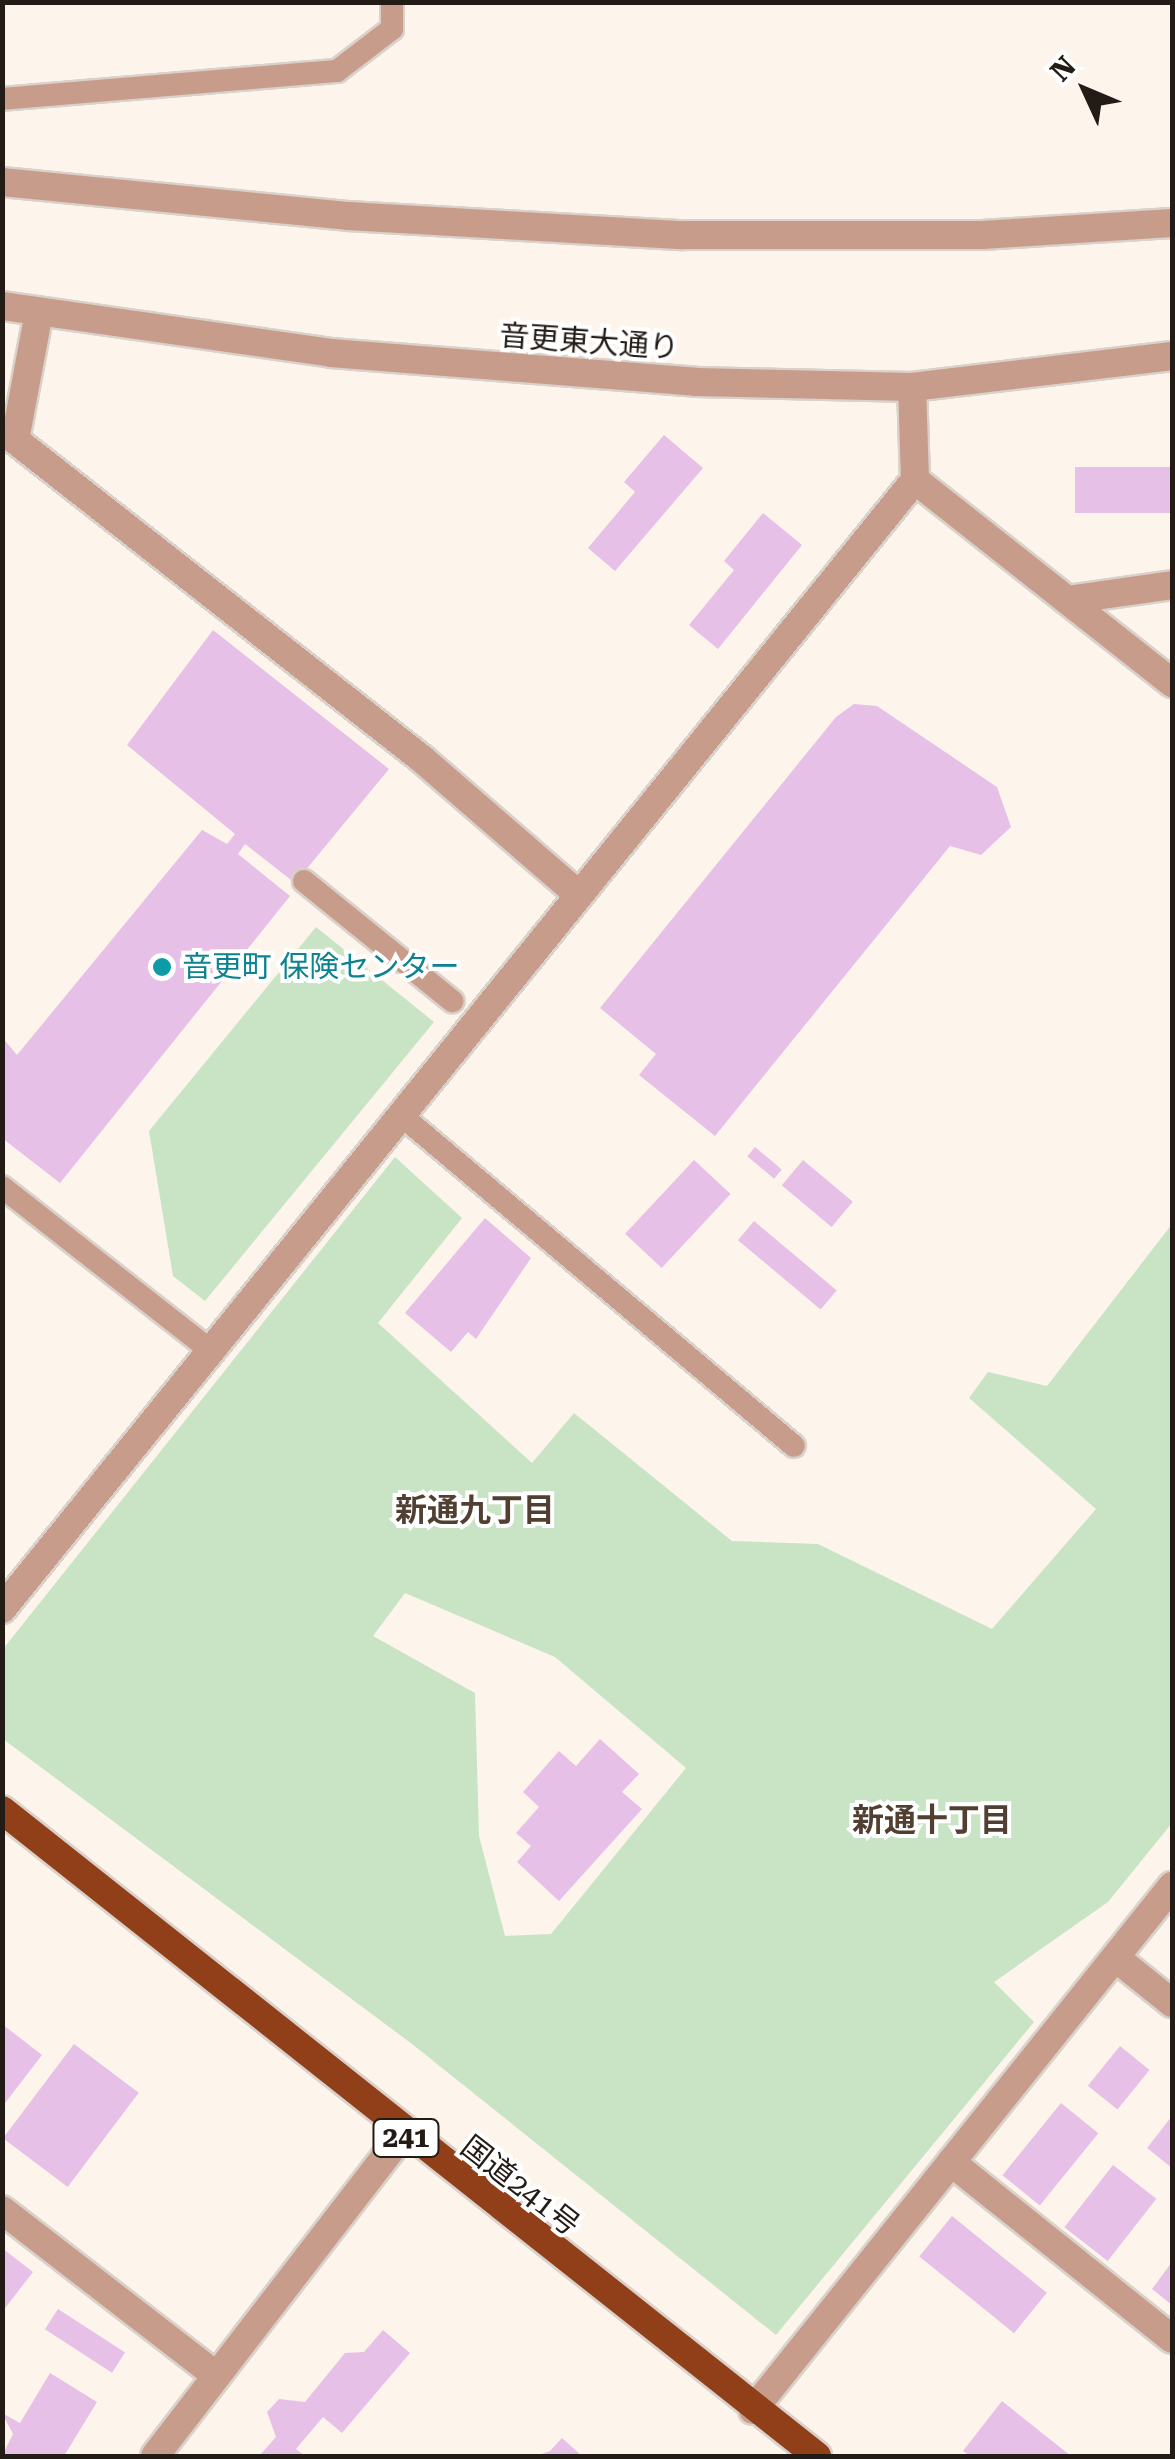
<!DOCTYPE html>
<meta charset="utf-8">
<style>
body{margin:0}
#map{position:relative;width:1175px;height:2459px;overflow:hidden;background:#fdf4ec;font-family:"Roboto Serif","Noto Sans JP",serif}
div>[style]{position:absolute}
.green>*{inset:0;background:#c9e4c5}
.building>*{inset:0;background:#e6c0e7;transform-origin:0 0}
.roads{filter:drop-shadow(2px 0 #dad1ca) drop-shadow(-2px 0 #dad1ca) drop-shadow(0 2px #dad1ca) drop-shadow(0 -2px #dad1ca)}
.service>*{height:22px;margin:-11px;padding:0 11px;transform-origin:11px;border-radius:11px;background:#c79c8b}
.minor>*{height:28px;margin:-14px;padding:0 14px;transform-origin:14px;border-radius:14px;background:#c79c8b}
.tertiary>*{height:28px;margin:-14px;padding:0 14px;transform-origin:14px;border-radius:14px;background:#c79c8b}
.trunk>*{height:28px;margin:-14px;padding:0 14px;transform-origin:14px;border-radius:14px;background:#903f19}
.dots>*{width:28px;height:28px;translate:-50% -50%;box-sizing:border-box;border:5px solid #fff;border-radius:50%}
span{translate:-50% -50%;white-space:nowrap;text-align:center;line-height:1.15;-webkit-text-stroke:8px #fff;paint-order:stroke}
.shield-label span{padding:2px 8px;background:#fff;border:2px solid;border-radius:8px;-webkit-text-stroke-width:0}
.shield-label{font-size:28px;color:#231b15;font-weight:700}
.street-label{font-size:30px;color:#231b15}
.culture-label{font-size:30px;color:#0d838f}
.left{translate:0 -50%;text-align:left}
.neighbourhood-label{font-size:32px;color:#514031;font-weight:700}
.frame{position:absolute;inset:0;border:5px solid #231b15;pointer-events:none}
.north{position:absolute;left:1035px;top:40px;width:100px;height:100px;-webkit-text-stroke:8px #fff;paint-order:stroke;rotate:314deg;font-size:28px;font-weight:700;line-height:40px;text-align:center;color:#231b15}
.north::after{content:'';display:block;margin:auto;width:35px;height:45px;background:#231b15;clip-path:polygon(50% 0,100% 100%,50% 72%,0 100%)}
</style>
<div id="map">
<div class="green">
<div style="clip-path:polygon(316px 927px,434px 1022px,205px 1301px,173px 1276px,149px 1131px)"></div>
<div style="clip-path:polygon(evenodd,395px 1157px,462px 1218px,378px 1323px,532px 1463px,574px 1413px,732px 1541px,818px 1544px,992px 1629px,1096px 1509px,969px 1398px,988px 1372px,1047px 1386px,1172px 1224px,1172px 1823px,1108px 1902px,994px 1982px,1034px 2022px,776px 2335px,412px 2044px,3px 1739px,3px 1649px,395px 1157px,405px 1593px,555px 1657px,686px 1768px,551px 1934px,505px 1936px,479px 1836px,475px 1693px,373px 1636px,405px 1593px)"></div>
</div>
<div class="building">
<div style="clip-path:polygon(664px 435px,703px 468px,615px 571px,588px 548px,635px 492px,624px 482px)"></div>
<div style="left:1172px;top:467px;width:46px;height:97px;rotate:90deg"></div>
<div style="clip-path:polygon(763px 513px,802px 545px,718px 649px,689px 625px,734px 570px,724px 561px)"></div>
<div style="clip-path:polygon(213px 630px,389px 769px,295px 883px,245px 844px,238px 854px,290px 896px,60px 1183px,2px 1138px,2px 1037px,17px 1055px,202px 830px,227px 844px,235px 834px,127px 745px)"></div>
<div style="clip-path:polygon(877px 706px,997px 787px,1011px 827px,981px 855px,950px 846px,715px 1136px,639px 1075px,656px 1054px,600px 1008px,836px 717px,854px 704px)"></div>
<div style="left:755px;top:1147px;width:35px;height:12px;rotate:40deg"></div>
<div style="left:694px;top:1160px;width:50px;height:101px;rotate:43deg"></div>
<div style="left:803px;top:1160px;width:65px;height:33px;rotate:40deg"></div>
<div style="clip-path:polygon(485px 1218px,531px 1258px,476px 1339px,468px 1332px,451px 1352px,405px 1313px)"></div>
<div style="left:754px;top:1221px;width:108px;height:25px;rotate:40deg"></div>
<div style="clip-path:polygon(600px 1739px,639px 1774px,622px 1792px,642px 1809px,559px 1901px,517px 1862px,531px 1846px,516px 1833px,539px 1807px,523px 1792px,559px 1751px,576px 1766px)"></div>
<div style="clip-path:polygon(2px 2024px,42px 2055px,2px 2107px)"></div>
<div style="left:74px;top:2044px;width:81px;height:118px;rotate:37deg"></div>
<div style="left:1120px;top:2046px;width:38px;height:51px;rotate:39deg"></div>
<div style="left:1061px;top:2103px;width:48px;height:93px;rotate:39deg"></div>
<div style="clip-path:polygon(1172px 2116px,1172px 2168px,1147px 2148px)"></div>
<div style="left:1113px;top:2165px;width:55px;height:79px;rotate:38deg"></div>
<div style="left:952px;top:2216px;width:122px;height:52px;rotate:39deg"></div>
<div style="clip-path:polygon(2px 2248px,33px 2272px,2px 2312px)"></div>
<div style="clip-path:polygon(1172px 2262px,1172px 2305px,1152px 2289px)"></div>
<div style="left:58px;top:2309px;width:80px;height:24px;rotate:33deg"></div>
<div style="clip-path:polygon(383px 2330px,410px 2353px,342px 2433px,323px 2417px,296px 2449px,305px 2456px,259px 2456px,276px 2437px,267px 2412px,279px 2399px,305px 2402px,345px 2353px,364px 2352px)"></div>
<div style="clip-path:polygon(50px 2373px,97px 2402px,64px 2456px,2px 2456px,13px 2434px,2px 2413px,20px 2423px)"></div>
<div style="clip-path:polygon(1002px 2401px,1071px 2456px,970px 2456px,963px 2451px)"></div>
<div style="clip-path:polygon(562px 2438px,582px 2456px,536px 2456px,550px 2451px)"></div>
</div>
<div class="roads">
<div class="service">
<div style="left:2px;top:99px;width:336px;rotate:-4.8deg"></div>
<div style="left:337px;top:71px;width:69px;rotate:-37.4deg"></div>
<div style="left:392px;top:29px;width:27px;rotate:-90deg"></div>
<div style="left:304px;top:881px;width:191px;rotate:39deg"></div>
<div style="left:402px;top:1116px;width:512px;rotate:40.09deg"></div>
<div style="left:2px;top:1187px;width:266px;rotate:38.1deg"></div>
</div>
<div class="minor">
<div style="left:2px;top:182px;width:348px;rotate:5.6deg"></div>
<div style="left:348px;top:216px;width:335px;rotate:3.3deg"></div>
<div style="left:682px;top:235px;width:300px"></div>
<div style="left:982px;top:235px;width:190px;rotate:-3.6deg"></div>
<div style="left:39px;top:312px;width:130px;rotate:100.6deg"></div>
<div style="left:15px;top:440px;width:517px;rotate:38.09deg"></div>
<div style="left:422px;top:759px;width:208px;rotate:40.9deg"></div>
<div style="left:915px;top:480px;width:328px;rotate:38.3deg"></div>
<div style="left:1067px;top:600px;width:106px;rotate:-8.1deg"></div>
<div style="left:2px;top:1609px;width:1452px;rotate:-51.04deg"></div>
<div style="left:915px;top:480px;width:93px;rotate:-91.8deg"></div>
<div style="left:1116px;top:1958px;width:72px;rotate:38.8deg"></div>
<div style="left:951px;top:2162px;width:283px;rotate:38.7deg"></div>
<div style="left:2px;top:2210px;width:267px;rotate:37.7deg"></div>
<div style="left:753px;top:2410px;width:671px;rotate:-51.35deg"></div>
<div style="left:155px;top:2456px;width:405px;rotate:-52.4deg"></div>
</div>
<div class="tertiary">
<div style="left:2px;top:306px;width:332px;rotate:8.1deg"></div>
<div style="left:331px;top:353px;width:366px;rotate:4.5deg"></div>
<div style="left:696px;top:382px;width:216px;rotate:1.3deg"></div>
<div style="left:912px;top:387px;width:262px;rotate:-6.8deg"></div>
</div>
<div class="trunk">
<div style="left:2px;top:1810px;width:1040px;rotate:38.4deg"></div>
</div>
</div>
<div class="dots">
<div style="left:162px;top:967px;background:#0f9aa8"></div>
</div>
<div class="shield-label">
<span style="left:406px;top:2138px">241</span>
</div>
<div class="street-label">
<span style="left:589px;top:342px;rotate:4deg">音更東大通り</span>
<span style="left:520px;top:2186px;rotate:38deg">国道241号</span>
</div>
<div class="culture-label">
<span class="left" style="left:182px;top:967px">音更町 保険センター</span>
</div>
<div class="neighbourhood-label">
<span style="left:475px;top:1510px">新通九丁目</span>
<span style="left:932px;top:1820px">新通十丁目</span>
</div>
<div class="frame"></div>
<div class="north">N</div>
</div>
